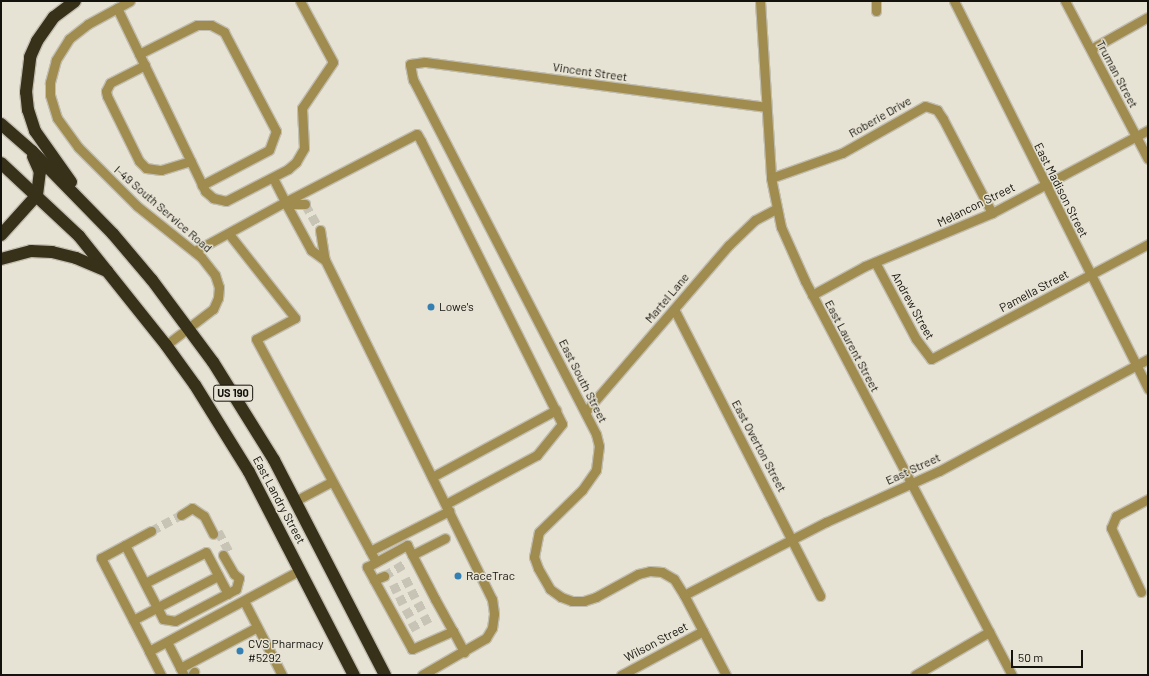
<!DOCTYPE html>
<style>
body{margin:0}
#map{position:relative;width:1149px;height:676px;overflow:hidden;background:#e7e3d4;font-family:Barlow,sans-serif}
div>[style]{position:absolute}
.minor-tunnel>*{height:9px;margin-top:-4.5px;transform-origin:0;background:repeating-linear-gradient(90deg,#c7c4b6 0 9px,transparent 0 13.5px)}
.roads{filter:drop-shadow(1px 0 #c1bdb0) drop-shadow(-1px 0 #c1bdb0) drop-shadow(0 1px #c1bdb0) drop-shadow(0 -1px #c1bdb0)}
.minor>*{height:9px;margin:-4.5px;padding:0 4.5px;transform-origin:4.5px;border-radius:4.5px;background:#a08c4e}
.highway>*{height:12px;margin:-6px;padding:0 6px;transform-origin:6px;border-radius:6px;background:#38311a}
.dots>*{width:11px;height:11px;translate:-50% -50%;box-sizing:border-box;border:2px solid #e7e3d4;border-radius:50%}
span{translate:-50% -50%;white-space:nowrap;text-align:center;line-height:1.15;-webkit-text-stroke:3px #e7e3d4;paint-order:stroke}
.shield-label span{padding:1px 3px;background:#e7e3d4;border:1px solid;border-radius:3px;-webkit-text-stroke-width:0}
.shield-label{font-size:11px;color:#13120d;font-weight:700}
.street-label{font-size:12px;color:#13120d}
.poi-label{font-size:12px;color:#13120d}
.left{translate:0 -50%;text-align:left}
.frame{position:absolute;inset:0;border:2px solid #13120d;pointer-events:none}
.scale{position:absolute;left:1011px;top:650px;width:72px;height:18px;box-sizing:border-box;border:2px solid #13120d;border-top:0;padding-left:5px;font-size:12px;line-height:14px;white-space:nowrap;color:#13120d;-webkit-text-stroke:3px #e7e3d4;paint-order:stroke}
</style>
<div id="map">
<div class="minor-tunnel">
<div style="left:305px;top:204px;width:30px;rotate:60deg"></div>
<div style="left:151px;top:531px;width:34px;rotate:-28deg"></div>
<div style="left:218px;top:531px;width:24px;rotate:62deg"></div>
<div style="left:384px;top:576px;width:26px;rotate:-31deg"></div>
<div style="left:391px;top:590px;width:25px;rotate:-26deg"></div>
<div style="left:397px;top:602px;width:25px;rotate:-26deg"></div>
<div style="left:404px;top:615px;width:25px;rotate:-29deg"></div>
<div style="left:410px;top:628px;width:26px;rotate:-28deg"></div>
</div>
<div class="roads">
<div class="minor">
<div style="left:130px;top:1px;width:48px;rotate:151.3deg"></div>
<div style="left:88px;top:24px;width:24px;rotate:142deg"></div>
<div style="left:69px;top:39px;width:25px;rotate:122deg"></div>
<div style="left:56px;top:60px;width:24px;rotate:105deg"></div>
<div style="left:50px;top:83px;width:12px;rotate:90deg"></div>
<div style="left:50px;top:95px;width:24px;rotate:73deg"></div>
<div style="left:57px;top:118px;width:36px;rotate:54deg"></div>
<div style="left:78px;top:147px;width:83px;rotate:45deg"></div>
<div style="left:137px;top:206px;width:82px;rotate:38.6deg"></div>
<div style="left:201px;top:257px;width:23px;rotate:52deg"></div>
<div style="left:215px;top:275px;width:13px;rotate:72deg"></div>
<div style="left:219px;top:287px;width:11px;rotate:95deg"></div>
<div style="left:218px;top:298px;width:12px;rotate:114deg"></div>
<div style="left:213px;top:309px;width:59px;rotate:142.5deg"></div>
<div style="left:760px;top:1px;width:177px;rotate:86.4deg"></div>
<div style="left:771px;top:178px;width:50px;rotate:78.5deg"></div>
<div style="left:781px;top:227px;width:59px;rotate:66deg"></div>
<div style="left:805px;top:281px;width:445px;rotate:62.3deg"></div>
<div style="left:876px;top:1px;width:10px;rotate:90deg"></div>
<div style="left:954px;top:1px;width:434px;rotate:63.4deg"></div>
<div style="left:1065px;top:1px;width:178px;rotate:62.3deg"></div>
<div style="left:117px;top:8px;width:203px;rotate:64.3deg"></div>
<div style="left:205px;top:191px;width:11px;rotate:41deg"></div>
<div style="left:213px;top:198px;width:13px;rotate:13deg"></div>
<div style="left:226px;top:201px;width:70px;rotate:-27.3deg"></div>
<div style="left:288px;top:169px;width:11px;rotate:-41deg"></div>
<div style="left:296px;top:162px;width:16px;rotate:-60deg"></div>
<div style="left:304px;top:148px;width:40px;rotate:-92.9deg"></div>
<div style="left:302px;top:108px;width:55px;rotate:-56deg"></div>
<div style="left:333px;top:62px;width:69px;rotate:-118.4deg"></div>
<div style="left:1091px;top:49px;width:65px;rotate:-29.3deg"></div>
<div style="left:139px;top:54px;width:65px;rotate:-26.6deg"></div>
<div style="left:197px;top:25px;width:14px"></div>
<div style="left:211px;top:25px;width:15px;rotate:28deg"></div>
<div style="left:224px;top:32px;width:112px;rotate:62.3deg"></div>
<div style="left:276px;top:131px;width:20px;rotate:110deg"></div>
<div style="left:269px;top:150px;width:76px;rotate:152.4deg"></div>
<div style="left:145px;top:65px;width:39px;rotate:153deg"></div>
<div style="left:110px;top:83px;width:9px;rotate:117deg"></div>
<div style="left:106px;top:91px;width:5px;rotate:79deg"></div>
<div style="left:107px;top:96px;width:72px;rotate:63.8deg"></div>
<div style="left:139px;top:161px;width:10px;rotate:45deg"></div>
<div style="left:146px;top:168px;width:15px;rotate:8deg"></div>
<div style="left:161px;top:170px;width:31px;rotate:-17deg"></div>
<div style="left:273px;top:178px;width:27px;rotate:63deg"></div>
<div style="left:285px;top:202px;width:148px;rotate:-27.3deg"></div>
<div style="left:417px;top:134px;width:8px;rotate:60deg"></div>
<div style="left:421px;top:141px;width:316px;rotate:63.5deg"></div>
<div style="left:562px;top:424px;width:40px;rotate:129deg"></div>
<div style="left:537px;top:455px;width:103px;rotate:151.7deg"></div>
<div style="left:771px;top:178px;width:75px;rotate:-19.4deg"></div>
<div style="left:842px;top:153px;width:95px;rotate:-29.5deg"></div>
<div style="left:925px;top:106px;width:13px;rotate:18deg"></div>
<div style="left:937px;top:110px;width:11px;rotate:56deg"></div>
<div style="left:943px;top:119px;width:106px;rotate:62.5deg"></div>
<div style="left:287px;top:204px;width:18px"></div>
<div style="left:320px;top:230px;width:30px;rotate:81deg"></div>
<div style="left:229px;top:234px;width:107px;rotate:51.8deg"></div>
<div style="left:295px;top:318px;width:44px;rotate:151.7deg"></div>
<div style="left:256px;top:339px;width:253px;rotate:61.7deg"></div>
<div style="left:195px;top:251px;width:102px;rotate:-28.6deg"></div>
<div style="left:285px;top:202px;width:55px;rotate:61.6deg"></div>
<div style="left:311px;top:250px;width:17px;rotate:36deg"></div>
<div style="left:325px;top:260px;width:378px;rotate:63.8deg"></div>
<div style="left:492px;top:599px;width:15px;rotate:82deg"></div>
<div style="left:494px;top:614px;width:14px;rotate:98deg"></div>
<div style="left:492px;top:628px;width:12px;rotate:121deg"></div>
<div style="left:486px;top:638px;width:74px;rotate:150deg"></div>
<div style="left:875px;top:262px;width:87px;rotate:62deg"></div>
<div style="left:916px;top:339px;width:25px;rotate:53deg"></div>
<div style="left:931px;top:359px;width:246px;rotate:-27.9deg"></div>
<div style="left:812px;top:295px;width:60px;rotate:-28.7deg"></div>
<div style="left:865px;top:266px;width:138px;rotate:-22.7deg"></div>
<div style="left:992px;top:213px;width:177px;rotate:-28deg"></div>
<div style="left:674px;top:309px;width:322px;rotate:63deg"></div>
<div style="left:586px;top:411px;width:219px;rotate:-49.3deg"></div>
<div style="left:729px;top:245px;width:36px;rotate:-44deg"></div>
<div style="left:755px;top:220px;width:24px;rotate:-28deg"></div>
<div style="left:432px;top:477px;width:141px;rotate:-28.4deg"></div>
<div style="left:295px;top:501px;width:41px;rotate:-27.8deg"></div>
<div style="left:181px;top:515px;width:13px;rotate:-32deg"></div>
<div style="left:192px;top:508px;width:14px;rotate:34deg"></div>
<div style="left:204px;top:516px;width:20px;rotate:63deg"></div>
<div style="left:125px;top:545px;width:83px;rotate:62.8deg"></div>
<div style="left:163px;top:619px;width:12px;rotate:9deg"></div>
<div style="left:175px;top:621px;width:69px;rotate:-27.7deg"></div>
<div style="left:236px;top:589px;width:11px;rotate:-75deg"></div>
<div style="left:239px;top:578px;width:6px;rotate:-141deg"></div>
<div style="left:234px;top:574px;width:22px;rotate:-120deg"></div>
<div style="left:370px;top:551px;width:89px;rotate:-26.9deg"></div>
<div style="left:412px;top:555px;width:37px;rotate:-27deg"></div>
<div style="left:374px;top:580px;width:11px;rotate:-22deg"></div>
<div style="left:145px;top:583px;width:68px;rotate:-26.9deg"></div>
<div style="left:206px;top:552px;width:47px;rotate:62.4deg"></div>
<div style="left:1141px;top:592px;width:71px;rotate:-115.1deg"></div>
<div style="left:1111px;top:528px;width:13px;rotate:-67deg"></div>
<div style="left:1116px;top:516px;width:36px;rotate:-28deg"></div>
<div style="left:684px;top:595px;width:160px;rotate:-27.2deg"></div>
<div style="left:826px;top:522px;width:124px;rotate:-24.3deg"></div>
<div style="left:939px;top:471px;width:237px;rotate:-28.2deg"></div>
<div style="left:244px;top:601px;width:83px;rotate:62.8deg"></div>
<div style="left:133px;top:620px;width:96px;rotate:-27.4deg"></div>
<div style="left:453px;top:631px;width:45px;rotate:156.3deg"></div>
<div style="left:412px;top:649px;width:94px;rotate:-118.8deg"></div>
<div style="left:367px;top:567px;width:46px;rotate:-28.8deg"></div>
<div style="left:407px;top:545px;width:61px;rotate:62.6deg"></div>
<div style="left:435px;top:599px;width:37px;rotate:61deg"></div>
<div style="left:453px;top:631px;width:24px;rotate:62deg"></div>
<div style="left:167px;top:642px;width:37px;rotate:63deg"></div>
<div style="left:149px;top:651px;width:105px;rotate:-117.3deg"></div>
<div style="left:101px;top:558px;width:57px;rotate:-28.4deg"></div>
<div style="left:180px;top:668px;width:87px;rotate:-28deg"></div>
<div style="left:161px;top:675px;width:27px;rotate:-117deg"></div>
<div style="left:149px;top:651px;width:171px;rotate:-28.2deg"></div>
<div style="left:192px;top:675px;width:4px;rotate:-56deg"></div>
<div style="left:621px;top:675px;width:93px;rotate:-28.2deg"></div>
<div style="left:726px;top:675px;width:90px;rotate:-117.7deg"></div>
<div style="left:684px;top:595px;width:19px;rotate:-122deg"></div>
<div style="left:674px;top:579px;width:14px;rotate:-150deg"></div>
<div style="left:662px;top:572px;width:12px;rotate:-175deg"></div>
<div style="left:650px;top:571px;width:12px;rotate:166deg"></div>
<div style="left:638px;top:574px;width:48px;rotate:151.3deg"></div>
<div style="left:596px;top:597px;width:13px;rotate:162deg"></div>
<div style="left:584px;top:601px;width:12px;rotate:180deg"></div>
<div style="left:572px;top:601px;width:12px;rotate:-160deg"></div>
<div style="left:561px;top:597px;width:14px;rotate:-144deg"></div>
<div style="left:550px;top:589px;width:24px;rotate:-120deg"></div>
<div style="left:538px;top:568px;width:12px;rotate:-110deg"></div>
<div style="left:534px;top:557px;width:25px;rotate:-79deg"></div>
<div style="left:539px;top:532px;width:60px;rotate:-44.3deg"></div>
<div style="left:582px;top:490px;width:24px;rotate:-55deg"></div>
<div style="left:596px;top:470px;width:24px;rotate:-83deg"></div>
<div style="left:599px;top:446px;width:12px;rotate:-104deg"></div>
<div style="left:596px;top:434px;width:399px;rotate:-117.3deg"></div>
<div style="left:413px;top:80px;width:16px;rotate:-101deg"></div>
<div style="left:410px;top:64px;width:15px;rotate:-8deg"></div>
<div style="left:425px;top:62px;width:344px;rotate:7.5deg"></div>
<div style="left:915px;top:675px;width:86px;rotate:-30.2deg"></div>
</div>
<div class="highway">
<div style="left:1px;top:124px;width:41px;rotate:41.1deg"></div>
<div style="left:32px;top:151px;width:116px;rotate:45.7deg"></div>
<div style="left:113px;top:234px;width:60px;rotate:49.7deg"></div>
<div style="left:152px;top:280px;width:102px;rotate:53.4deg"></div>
<div style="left:213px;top:362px;width:115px;rotate:58.1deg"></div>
<div style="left:274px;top:460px;width:242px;rotate:62.7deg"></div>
<div style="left:1px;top:163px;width:107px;rotate:43.1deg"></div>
<div style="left:79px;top:236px;width:139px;rotate:51.4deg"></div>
<div style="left:166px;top:345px;width:49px;rotate:54.1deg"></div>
<div style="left:195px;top:385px;width:102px;rotate:58.2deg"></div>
<div style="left:249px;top:472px;width:229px;rotate:62.7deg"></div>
<div style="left:71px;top:182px;width:62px;rotate:-125.2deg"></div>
<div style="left:35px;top:131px;width:22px;rotate:-108deg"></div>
<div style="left:28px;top:110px;width:18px;rotate:-96deg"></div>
<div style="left:26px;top:92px;width:35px;rotate:-83deg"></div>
<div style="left:30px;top:57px;width:17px;rotate:-66deg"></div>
<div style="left:37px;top:41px;width:29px;rotate:-55deg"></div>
<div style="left:54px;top:17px;width:26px;rotate:-37deg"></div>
<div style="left:1px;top:235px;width:54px;rotate:-48deg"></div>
<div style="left:37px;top:195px;width:23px;rotate:-83deg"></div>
<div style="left:40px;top:172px;width:17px;rotate:-114deg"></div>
<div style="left:1px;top:259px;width:31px;rotate:-15deg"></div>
<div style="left:31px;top:251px;width:21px;rotate:3deg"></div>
<div style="left:52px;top:252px;width:25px;rotate:14deg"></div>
<div style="left:76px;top:258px;width:34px;rotate:23deg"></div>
</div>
</div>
<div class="dots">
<div style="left:431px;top:307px;background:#3480b3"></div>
<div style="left:458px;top:576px;background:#3480b3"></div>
<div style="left:240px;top:651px;background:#3480b3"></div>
</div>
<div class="shield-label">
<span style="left:233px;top:393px">US 190</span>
</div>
<div class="street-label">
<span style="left:590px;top:72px;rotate:8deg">Vincent Street</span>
<span style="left:1117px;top:74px;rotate:62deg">Truman Street</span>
<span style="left:880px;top:117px;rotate:-30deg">Roberie Drive</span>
<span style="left:1061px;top:190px;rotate:63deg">East Madison Street</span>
<span style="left:976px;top:205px;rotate:-26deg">Melancon Street</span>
<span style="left:163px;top:209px;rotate:41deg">I-49 South Service Road</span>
<span style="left:1034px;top:291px;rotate:-28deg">Pamella Street</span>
<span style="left:667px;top:298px;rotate:-50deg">Martel Lane</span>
<span style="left:913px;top:306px;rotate:61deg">Andrew Street</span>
<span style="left:852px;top:346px;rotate:62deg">East Laurent Street</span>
<span style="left:583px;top:381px;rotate:63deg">East South Street</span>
<span style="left:759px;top:446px;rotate:62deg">East Overton Street</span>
<span style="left:913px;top:469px;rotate:-25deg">East Street</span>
<span style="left:279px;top:500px;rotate:62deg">East Landry Street</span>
<span style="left:656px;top:642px;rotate:-28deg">Wilson Street</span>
</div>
<div class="poi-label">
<span class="left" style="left:439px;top:307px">Lowe's</span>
<span class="left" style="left:466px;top:576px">RaceTrac</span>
<span class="left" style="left:248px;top:651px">CVS Pharmacy<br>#5292</span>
</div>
<div class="frame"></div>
<div class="scale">50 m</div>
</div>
